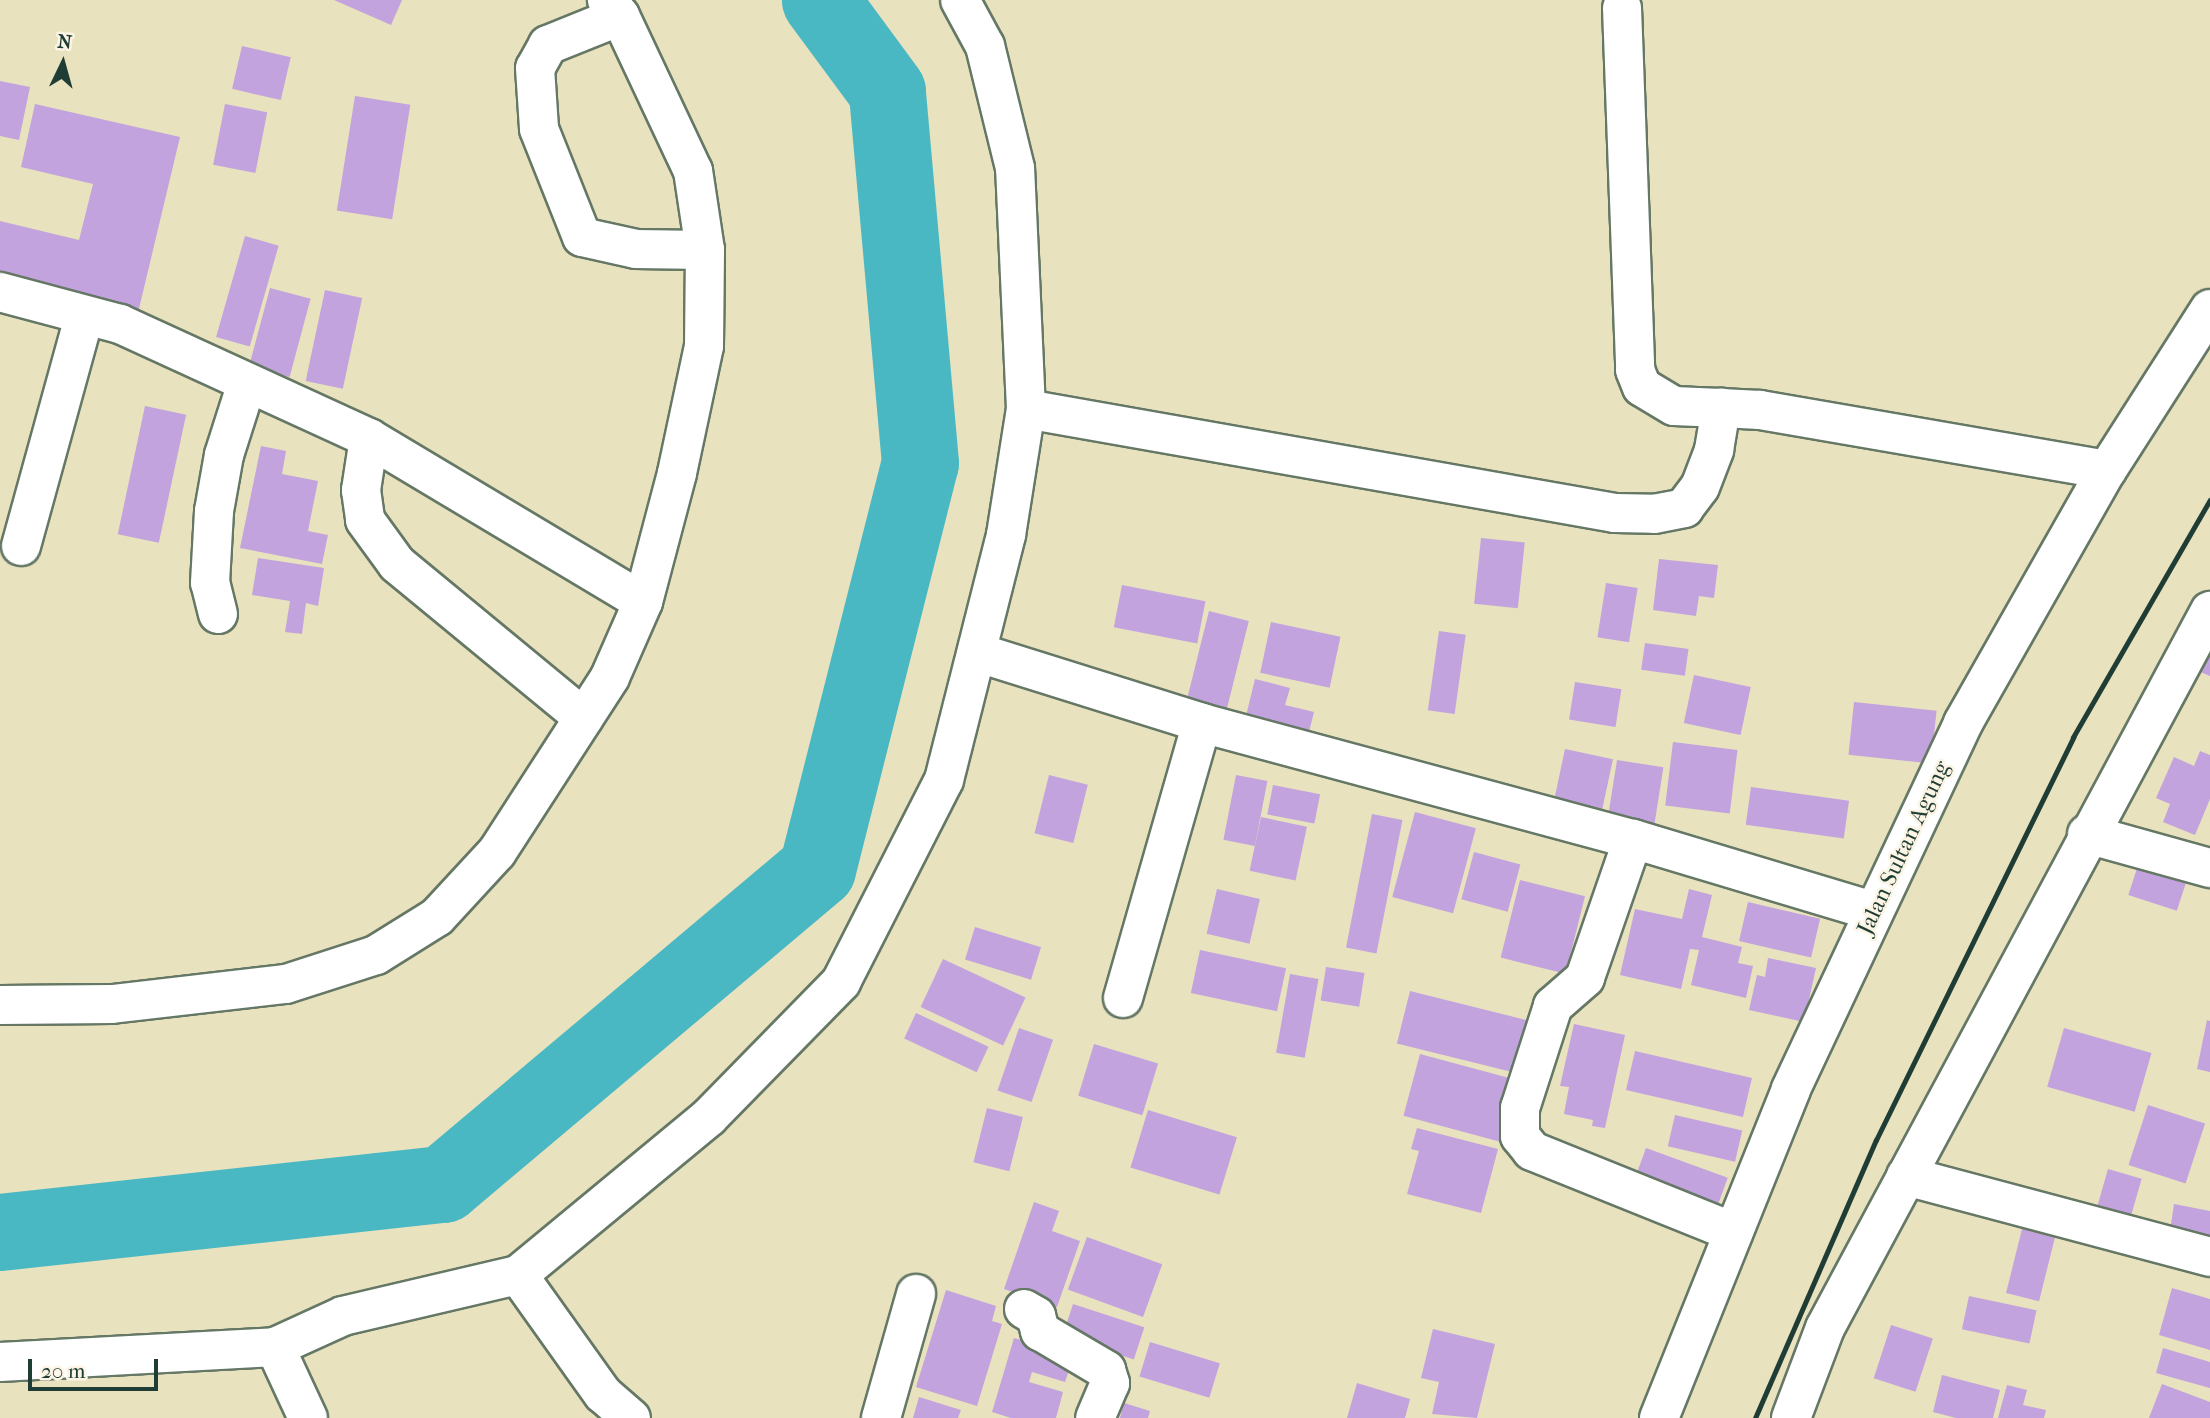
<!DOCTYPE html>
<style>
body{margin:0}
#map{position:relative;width:2210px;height:1418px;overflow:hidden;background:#e8e2bf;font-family:"IM FELL French Canon",serif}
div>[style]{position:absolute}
.river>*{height:77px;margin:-38.5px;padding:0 38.5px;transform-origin:38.5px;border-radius:38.5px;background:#4ab8c3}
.building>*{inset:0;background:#c2a3dd;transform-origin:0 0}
.roads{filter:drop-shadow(2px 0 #657765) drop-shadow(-2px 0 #657765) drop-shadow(0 2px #657765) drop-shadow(0 -2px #657765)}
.minor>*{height:38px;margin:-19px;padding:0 19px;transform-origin:19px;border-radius:19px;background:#fff}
.rail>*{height:5px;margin:-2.5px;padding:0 2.5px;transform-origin:2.5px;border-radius:2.5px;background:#1f3d34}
span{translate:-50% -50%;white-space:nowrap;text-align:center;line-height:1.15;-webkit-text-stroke:5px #fcf5e5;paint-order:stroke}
.street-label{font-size:23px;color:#1f3d34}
.north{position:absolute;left:28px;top:28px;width:70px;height:70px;-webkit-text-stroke:5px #fcf5e5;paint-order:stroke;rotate:5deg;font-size:19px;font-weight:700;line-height:28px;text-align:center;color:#1f3d34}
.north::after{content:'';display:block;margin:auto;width:24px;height:32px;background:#1f3d34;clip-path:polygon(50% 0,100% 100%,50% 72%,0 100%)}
.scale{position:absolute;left:28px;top:1359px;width:130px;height:32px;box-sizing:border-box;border:4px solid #1f3d34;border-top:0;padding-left:9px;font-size:21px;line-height:24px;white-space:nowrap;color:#1f3d34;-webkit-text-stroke:5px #fcf5e5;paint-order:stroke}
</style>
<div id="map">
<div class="river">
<div style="left:0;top:1232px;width:446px;rotate:-6.2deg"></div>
<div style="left:443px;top:1184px;width:489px;rotate:-40.1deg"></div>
<div style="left:817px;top:869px;width:419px;rotate:-75.8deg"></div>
<div style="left:920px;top:463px;width:373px;rotate:-95.1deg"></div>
<div style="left:887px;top:91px;width:113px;rotate:-126.4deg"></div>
</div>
<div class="building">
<div style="clip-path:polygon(334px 0,402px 0,391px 25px)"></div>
<div style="left:242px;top:46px;width:50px;height:44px;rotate:13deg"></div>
<div style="clip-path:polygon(0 81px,30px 87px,19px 140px,0 136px)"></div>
<div style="left:355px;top:96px;width:56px;height:116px;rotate:9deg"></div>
<div style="clip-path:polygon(35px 104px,180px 137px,137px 317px,0 285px,0 221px,79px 240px,93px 184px,21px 167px)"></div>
<div style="left:225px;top:104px;width:43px;height:62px;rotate:11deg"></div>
<div style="left:245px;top:236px;width:35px;height:105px;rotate:16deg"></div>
<div style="left:270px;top:288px;width:42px;height:81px;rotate:15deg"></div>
<div style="left:325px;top:290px;width:38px;height:93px;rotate:12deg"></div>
<div style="left:145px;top:406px;width:42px;height:131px;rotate:12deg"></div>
<div style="clip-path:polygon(261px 446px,286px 451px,282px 474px,318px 481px,308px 531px,328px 535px,322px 564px,240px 548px)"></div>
<div style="left:1481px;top:538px;width:44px;height:66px;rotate:6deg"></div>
<div style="clip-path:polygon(258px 558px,324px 568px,318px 606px,306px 603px,302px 634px,285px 632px,290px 601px,252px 595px)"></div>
<div style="clip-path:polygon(1659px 559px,1718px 565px,1714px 598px,1699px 596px,1696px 616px,1653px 610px)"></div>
<div style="left:1606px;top:583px;width:32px;height:55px;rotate:9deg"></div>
<div style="left:1122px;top:585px;width:85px;height:43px;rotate:11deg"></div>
<div style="left:1209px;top:611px;width:41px;height:94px;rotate:14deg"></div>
<div style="left:1271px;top:622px;width:71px;height:52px;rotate:12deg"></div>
<div style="left:1439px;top:631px;width:27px;height:80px;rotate:8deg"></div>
<div style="clip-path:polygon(2210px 637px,2210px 676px,2196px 670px)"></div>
<div style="left:1645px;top:643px;width:44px;height:27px;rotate:8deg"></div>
<div style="left:1694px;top:675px;width:58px;height:49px;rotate:12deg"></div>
<div style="clip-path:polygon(1255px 679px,1290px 688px,1285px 705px,1314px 712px,1307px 740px,1245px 720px)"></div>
<div style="left:1575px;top:682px;width:47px;height:38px;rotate:9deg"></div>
<div style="left:1854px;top:702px;width:83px;height:53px;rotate:6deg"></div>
<div style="left:1673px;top:742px;width:65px;height:64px;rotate:7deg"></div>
<div style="left:1565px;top:749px;width:49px;height:51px;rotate:12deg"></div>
<div style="clip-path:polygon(2200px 751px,2210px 755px,2210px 799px,2195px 835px,2163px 822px,2170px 804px,2156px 798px,2174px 757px,2194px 766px)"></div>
<div style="left:1617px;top:760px;width:47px;height:60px;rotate:9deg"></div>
<div style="left:1049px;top:775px;width:40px;height:60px;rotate:14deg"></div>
<div style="left:1236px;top:775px;width:32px;height:66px;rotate:11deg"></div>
<div style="left:1273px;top:785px;width:48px;height:30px;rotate:11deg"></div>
<div style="left:1751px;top:787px;width:99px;height:38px;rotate:8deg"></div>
<div style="left:1415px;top:812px;width:63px;height:88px;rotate:15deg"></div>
<div style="left:1372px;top:814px;width:31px;height:136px;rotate:11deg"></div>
<div style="left:1261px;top:817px;width:47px;height:55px;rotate:12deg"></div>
<div style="left:1474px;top:852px;width:48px;height:49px;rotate:15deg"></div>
<div style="left:2141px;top:856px;width:51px;height:41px;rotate:18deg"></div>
<div style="left:1520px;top:880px;width:67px;height:80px;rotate:14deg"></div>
<div style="left:1217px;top:889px;width:44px;height:46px;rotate:13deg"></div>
<div style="clip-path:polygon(1689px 889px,1712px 895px,1702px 937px,1742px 947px,1738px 963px,1753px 966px,1746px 998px,1691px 985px,1699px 950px,1690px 949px,1681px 989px,1620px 975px,1635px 909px,1682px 919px)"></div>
<div style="left:1748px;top:902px;width:74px;height:40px;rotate:13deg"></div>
<div style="left:975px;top:927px;width:69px;height:34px;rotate:17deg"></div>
<div style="left:1200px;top:950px;width:88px;height:44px;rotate:12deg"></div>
<div style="clip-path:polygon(1768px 958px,1816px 968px,1804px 1022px,1749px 1010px,1757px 975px,1765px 977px)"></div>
<div style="left:943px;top:959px;width:91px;height:53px;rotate:25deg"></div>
<div style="left:1326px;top:967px;width:39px;height:34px;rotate:9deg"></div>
<div style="left:1290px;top:974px;width:29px;height:80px;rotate:10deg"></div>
<div style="left:1410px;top:991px;width:127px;height:54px;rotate:14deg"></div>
<div style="left:916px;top:1013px;width:80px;height:28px;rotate:25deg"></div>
<div style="clip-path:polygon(2207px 1020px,2210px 1021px,2210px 1072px,2197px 1069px)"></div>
<div style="clip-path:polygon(1574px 1024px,1625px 1035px,1605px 1128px,1592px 1126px,1593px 1120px,1564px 1114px,1569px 1087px,1560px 1086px)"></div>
<div style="left:1019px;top:1028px;width:36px;height:66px;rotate:19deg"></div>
<div style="left:2064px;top:1028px;width:91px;height:61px;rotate:16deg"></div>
<div style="left:1094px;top:1044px;width:67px;height:54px;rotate:17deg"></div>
<div style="left:1635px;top:1051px;width:120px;height:40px;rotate:13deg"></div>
<div style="left:1420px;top:1054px;width:102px;height:64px;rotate:15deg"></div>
<div style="left:2148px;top:1105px;width:60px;height:63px;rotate:18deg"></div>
<div style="left:987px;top:1108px;width:37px;height:56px;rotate:14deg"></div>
<div style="left:1148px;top:1110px;width:93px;height:60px;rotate:17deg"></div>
<div style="left:1675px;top:1115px;width:69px;height:32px;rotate:13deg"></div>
<div style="clip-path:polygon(1417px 1128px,1498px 1149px,1481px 1213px,1407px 1194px,1419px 1151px,1411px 1149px)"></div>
<div style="left:1646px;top:1148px;width:87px;height:37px;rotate:20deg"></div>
<div style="left:2108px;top:1169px;width:35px;height:38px;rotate:16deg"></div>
<div style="clip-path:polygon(1034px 1202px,1059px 1211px,1052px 1231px,1080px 1241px,1057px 1307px,1004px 1289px)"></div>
<div style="clip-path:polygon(2174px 1204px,2210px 1211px,2210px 1238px,2170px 1231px)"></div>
<div style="left:2023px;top:1225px;width:34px;height:70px;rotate:14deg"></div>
<div style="left:1087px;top:1237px;width:80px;height:56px;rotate:20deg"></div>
<div style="clip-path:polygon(2172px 1288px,2210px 1299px,2210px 1350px,2159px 1335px)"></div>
<div style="clip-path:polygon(946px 1290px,996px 1306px,992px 1321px,1002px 1324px,977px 1406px,916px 1387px)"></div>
<div style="left:1969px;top:1296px;width:69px;height:34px;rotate:12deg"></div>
<div style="left:1073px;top:1304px;width:75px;height:34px;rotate:18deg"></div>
<div style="left:1891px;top:1325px;width:44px;height:56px;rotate:18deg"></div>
<div style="clip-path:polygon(1433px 1329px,1495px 1344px,1477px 1418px,1432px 1414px,1439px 1382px,1421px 1378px)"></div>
<div style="clip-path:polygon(1014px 1338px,1074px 1355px,1065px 1382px,1032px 1372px,1029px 1382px,1063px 1392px,1056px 1418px,1011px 1418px,992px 1412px)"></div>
<div style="left:1150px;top:1342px;width:73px;height:36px;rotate:17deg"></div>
<div style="clip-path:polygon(2163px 1348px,2210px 1362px,2210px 1388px,2156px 1373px)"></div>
<div style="clip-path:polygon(1942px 1375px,2000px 1390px,1993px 1418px,1956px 1418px,1933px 1412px)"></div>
<div style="clip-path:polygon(1357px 1383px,1410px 1399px,1405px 1418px,1347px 1418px)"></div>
<div style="clip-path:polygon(2162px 1384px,2210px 1402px,2210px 1418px,2149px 1418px)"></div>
<div style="clip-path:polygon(2007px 1385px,2027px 1390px,2023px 1405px,2046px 1410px,2044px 1418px,1998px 1418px)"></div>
<div style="clip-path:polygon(919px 1397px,961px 1410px,958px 1418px,913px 1418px)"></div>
<div style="clip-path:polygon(1124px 1403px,1150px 1411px,1148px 1418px,1120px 1418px)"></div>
</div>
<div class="roads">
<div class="minor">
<div style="left:1622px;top:8px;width:362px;rotate:87.9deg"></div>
<div style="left:1635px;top:370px;width:18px;rotate:68deg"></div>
<div style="left:1642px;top:387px;width:37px;rotate:31deg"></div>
<div style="left:1674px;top:406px;width:47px;rotate:2.4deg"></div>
<div style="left:620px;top:16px;width:78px;rotate:158.1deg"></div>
<div style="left:548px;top:45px;width:26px;rotate:119deg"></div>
<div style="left:535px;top:68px;width:61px;rotate:86.2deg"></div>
<div style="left:539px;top:129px;width:116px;rotate:68.3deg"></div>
<div style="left:582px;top:237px;width:55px;rotate:12.5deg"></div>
<div style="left:636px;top:249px;width:69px;rotate:0.8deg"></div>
<div style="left:0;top:292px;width:124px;rotate:14.9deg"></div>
<div style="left:120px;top:324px;width:274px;rotate:24.6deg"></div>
<div style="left:369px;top:438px;width:319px;rotate:30.9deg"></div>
<div style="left:1026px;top:409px;width:598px;rotate:10.01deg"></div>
<div style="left:1615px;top:513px;width:39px;rotate:1deg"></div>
<div style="left:1654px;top:514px;width:31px;rotate:-11deg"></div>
<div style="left:1684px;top:508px;width:26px;rotate:-53deg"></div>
<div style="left:1700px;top:487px;width:40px;rotate:-69deg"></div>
<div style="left:1714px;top:450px;width:43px;rotate:-80.5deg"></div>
<div style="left:1721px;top:408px;width:39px;rotate:3deg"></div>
<div style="left:1760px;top:410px;width:352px;rotate:9.8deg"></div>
<div style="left:369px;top:438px;width:53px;rotate:98.7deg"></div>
<div style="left:361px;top:490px;width:30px;rotate:82deg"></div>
<div style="left:365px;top:520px;width:54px;rotate:54deg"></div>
<div style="left:397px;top:564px;width:242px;rotate:39.5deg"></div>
<div style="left:21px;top:546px;width:238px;rotate:-74.6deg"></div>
<div style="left:218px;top:614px;width:32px;rotate:-104deg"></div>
<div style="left:210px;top:583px;width:72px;rotate:-86.8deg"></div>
<div style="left:214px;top:511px;width:57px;rotate:-79.9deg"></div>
<div style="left:224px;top:455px;width:76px;rotate:-72.3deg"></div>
<div style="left:979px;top:653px;width:234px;rotate:17.4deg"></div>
<div style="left:1202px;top:723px;width:446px;rotate:15.1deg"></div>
<div style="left:1633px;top:839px;width:251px;rotate:16.7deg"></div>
<div style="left:2087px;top:834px;width:128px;rotate:15.5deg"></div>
<div style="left:1633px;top:839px;width:147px;rotate:109.1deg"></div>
<div style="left:1585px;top:978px;width:43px;rotate:138.8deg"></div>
<div style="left:1553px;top:1006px;width:107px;rotate:107.9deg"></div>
<div style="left:1520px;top:1108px;width:28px;rotate:90deg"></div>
<div style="left:1520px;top:1136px;width:19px;rotate:51deg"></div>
<div style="left:1532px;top:1151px;width:217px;rotate:21.9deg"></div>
<div style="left:1123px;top:998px;width:286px;rotate:-74deg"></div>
<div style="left:0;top:1005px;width:112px;rotate:-0.5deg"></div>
<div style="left:112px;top:1004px;width:175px;rotate:-6.6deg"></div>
<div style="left:286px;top:984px;width:95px;rotate:-17.9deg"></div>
<div style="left:376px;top:955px;width:72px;rotate:-31.9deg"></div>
<div style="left:437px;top:917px;width:88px;rotate:-47.3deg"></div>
<div style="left:497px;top:852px;width:208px;rotate:-57.1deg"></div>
<div style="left:610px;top:677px;width:82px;rotate:-66.3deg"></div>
<div style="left:643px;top:602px;width:133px;rotate:-75.2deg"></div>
<div style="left:677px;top:473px;width:130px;rotate:-78deg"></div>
<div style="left:704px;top:346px;width:96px;rotate:-89.4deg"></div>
<div style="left:705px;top:250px;width:80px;rotate:-98.6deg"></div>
<div style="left:693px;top:171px;width:171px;rotate:-115.2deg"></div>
<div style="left:620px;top:16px;width:21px;rotate:-129deg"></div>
<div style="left:1906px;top:1176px;width:315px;rotate:14.9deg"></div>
<div style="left:518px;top:1275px;width:146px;rotate:54.5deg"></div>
<div style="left:603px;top:1394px;width:37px;rotate:41deg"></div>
<div style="left:1024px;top:1309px;width:14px;rotate:30deg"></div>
<div style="left:1036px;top:1316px;width:16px;rotate:75deg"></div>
<div style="left:1040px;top:1331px;width:77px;rotate:30.6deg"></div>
<div style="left:1106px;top:1370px;width:14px;rotate:73deg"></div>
<div style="left:1110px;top:1383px;width:38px;rotate:113deg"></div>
<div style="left:275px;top:1347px;width:78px;rotate:65.1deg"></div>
<div style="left:0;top:1362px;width:275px;rotate:-3.1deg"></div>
<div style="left:275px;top:1347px;width:75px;rotate:-24.5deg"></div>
<div style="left:343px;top:1316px;width:180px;rotate:-13.2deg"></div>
<div style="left:518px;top:1275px;width:248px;rotate:-39.6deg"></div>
<div style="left:709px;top:1117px;width:189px;rotate:-45.6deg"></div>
<div style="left:841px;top:982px;width:227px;rotate:-63deg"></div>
<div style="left:944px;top:780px;width:253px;rotate:-75.8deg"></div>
<div style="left:1006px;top:535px;width:128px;rotate:-81deg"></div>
<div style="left:1026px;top:409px;width:241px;rotate:-92.6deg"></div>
<div style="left:1015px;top:168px;width:126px;rotate:-103.8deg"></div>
<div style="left:985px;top:46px;width:52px;rotate:-118.5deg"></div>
<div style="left:881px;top:1418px;width:129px;rotate:-74.2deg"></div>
<div style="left:1659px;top:1418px;width:354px;rotate:-68.1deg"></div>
<div style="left:1791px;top:1089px;width:404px;rotate:-64.8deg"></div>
<div style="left:1963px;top:723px;width:291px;rotate:-60.4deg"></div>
<div style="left:2107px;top:470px;width:191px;rotate:-57.4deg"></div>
<div style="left:1791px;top:1418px;width:96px;rotate:-69.3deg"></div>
<div style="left:1825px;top:1328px;width:814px;rotate:-61.77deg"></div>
</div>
</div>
<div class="rail">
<div style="left:1755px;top:1418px;width:303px;rotate:-66.5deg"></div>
<div style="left:1876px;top:1140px;width:449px;rotate:-63.9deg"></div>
<div style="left:2073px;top:737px;width:274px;rotate:-60deg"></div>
</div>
<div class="street-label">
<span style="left:1904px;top:848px;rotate:-65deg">Jalan Sultan Agung</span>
</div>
<div class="north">N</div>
<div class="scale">20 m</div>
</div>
